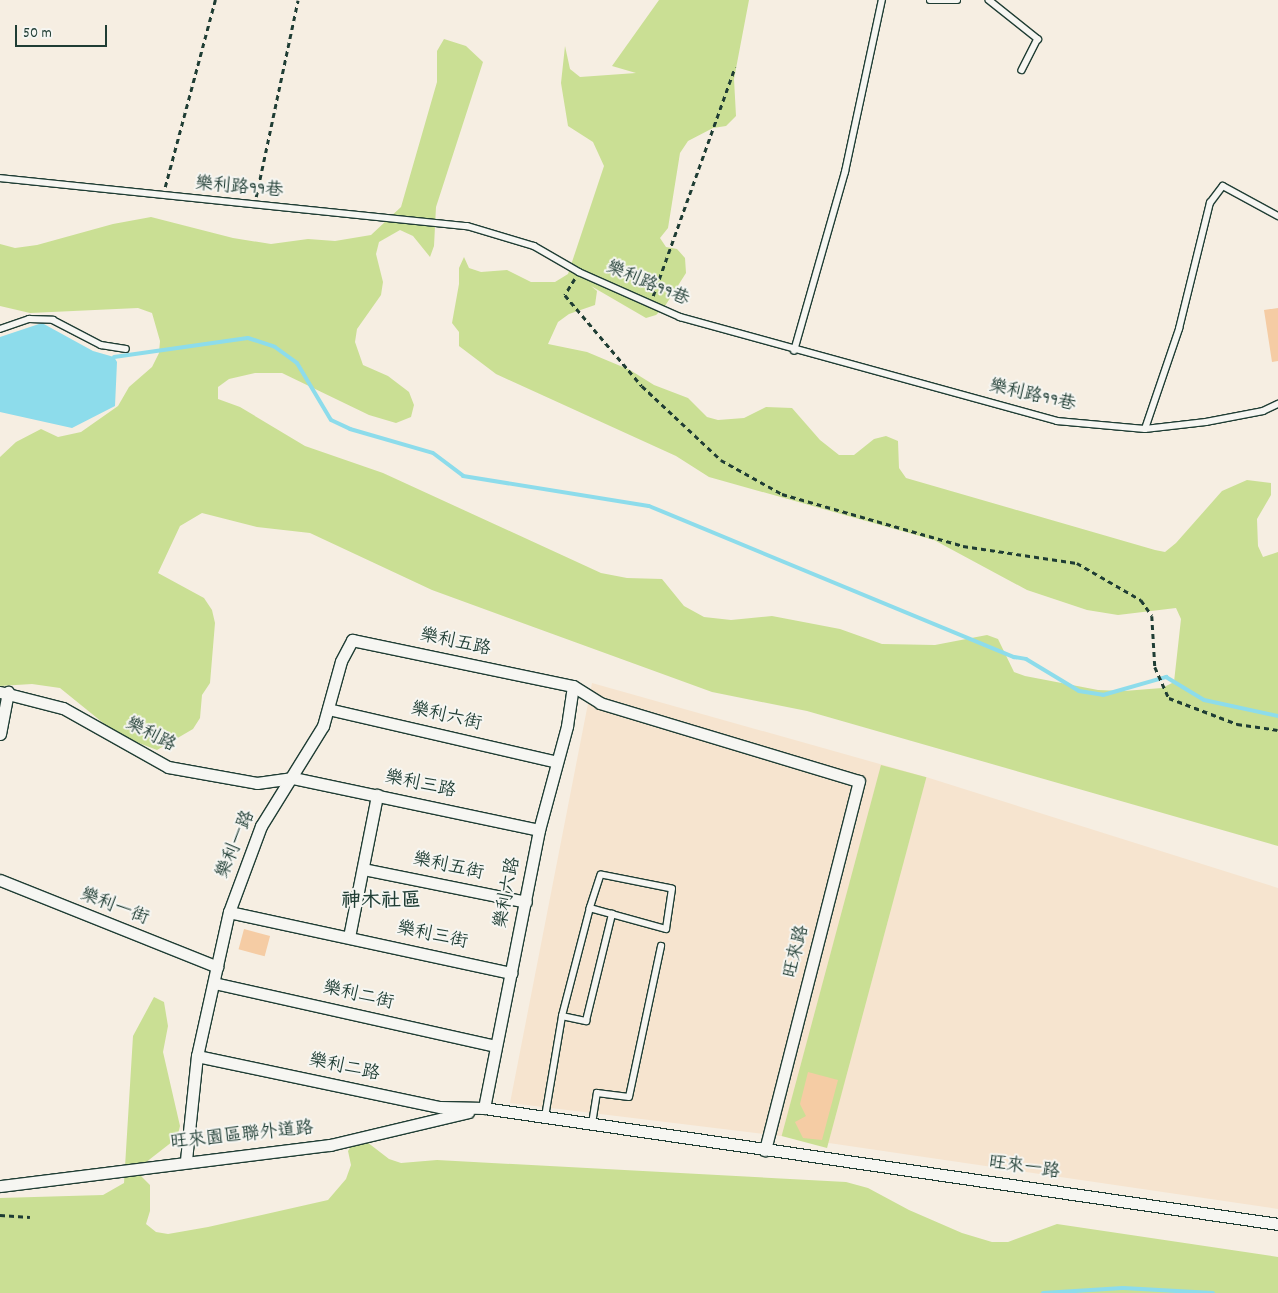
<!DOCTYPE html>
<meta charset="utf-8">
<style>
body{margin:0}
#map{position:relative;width:1278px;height:1293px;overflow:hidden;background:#f6eee2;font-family:Dekko,"LXGW WenKai TC",sans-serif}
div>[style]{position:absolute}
.built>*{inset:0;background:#f6e4cf}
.green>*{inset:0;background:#cadf94;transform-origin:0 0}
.water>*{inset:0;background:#8ddceb}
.stream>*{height:4px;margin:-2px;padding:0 2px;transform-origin:2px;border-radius:2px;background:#8ddceb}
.building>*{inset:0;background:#f5cca4;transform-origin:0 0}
.path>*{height:2.5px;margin-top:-1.25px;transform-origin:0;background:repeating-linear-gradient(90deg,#1f3d34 0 5px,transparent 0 9px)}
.roads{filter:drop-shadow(1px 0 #1f3d34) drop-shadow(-1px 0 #1f3d34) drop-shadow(0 1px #1f3d34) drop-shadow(0 -1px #1f3d34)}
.service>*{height:5.5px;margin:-2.75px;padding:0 2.75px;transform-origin:2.75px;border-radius:2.75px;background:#f6f6f2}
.minor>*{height:11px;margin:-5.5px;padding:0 5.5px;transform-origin:5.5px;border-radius:5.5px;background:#f6f6f2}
span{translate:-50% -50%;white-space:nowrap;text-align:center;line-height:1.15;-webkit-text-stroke:4px #f6f6f2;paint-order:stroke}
.street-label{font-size:18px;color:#1f3d34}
.quarter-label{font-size:20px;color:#1f3d34;font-weight:700}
.scale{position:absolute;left:15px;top:25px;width:92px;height:22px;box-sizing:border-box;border:2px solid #1f3d34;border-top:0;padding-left:6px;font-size:15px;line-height:18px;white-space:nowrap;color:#1f3d34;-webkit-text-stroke:4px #f6f6f2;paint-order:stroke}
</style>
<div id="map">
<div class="built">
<div style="clip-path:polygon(592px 683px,926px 777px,1278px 888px,1278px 1209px,781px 1136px,510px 1103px)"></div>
</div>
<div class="green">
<div style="clip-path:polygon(659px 0,749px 0,734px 79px,736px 116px,726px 126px,713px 128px,688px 141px,680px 153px,668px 228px,660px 238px,666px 247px,677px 249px,685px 258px,686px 273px,665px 306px,656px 315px,646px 318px,591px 286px,597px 291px,595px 305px,569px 314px,558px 322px,548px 344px,587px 352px,630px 370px,654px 385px,688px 398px,707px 417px,718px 420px,744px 418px,766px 407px,792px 408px,820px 440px,839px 455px,854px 455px,874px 439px,886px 436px,898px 441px,899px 468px,906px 478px,1155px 550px,1165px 552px,1176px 543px,1222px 491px,1247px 480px,1271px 483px,1271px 495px,1257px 519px,1258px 546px,1263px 557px,1278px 552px,1278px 846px,807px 711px,712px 692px,432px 590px,310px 533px,257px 527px,202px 513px,180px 526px,158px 573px,204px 598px,212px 610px,215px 623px,210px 683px,202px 695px,200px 718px,193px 729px,157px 750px,118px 735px,60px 688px,32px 684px,0 686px,0 457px,16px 442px,41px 429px,58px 437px,81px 432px,118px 406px,129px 387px,152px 367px,159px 353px,160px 341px,152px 313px,138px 308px,30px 313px,0 306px,0 244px,15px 248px,37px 245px,113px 224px,151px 217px,233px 238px,271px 244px,308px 239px,335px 241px,371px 235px,401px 207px,437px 82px,437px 51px,444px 39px,466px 46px,483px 62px,436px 207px,434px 246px,430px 257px,413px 236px,400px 230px,379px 242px,376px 254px,383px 282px,381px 295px,357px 329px,355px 342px,363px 365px,388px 376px,409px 392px,414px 405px,411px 417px,396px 423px,369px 415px,282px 373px,255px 373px,229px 379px,218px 387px,218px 399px,240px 407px,305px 446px,383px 473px,601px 573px,627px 578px,662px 579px,684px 606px,704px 617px,731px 620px,772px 616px,840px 629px,882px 644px,935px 645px,987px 635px,998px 639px,1014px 672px,1025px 676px,1098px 690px,1124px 691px,1162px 688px,1174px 682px,1181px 619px,1176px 608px,1118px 615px,1087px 610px,1027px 590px,934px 540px,709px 477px,676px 456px,496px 374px,459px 346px,459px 332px,452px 323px,459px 284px,459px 268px,464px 257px,469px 268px,481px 272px,507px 270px,531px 282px,555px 282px,568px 274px,604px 166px,593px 142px,568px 126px,561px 83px,565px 46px,570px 69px,580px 77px,636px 73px,612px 66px)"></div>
<div style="left:881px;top:765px;width:47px;height:384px;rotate:15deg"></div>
<div style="clip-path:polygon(154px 997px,164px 1002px,168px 1026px,163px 1052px,180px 1126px,177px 1138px,145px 1163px,140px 1175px,150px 1185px,150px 1211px,146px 1224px,156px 1232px,168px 1234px,208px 1227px,328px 1200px,346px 1179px,351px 1165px,348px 1151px,355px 1140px,367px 1142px,389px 1159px,401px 1163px,437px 1160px,846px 1182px,868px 1188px,909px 1210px,962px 1233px,992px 1242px,1008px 1242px,1057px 1224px,1278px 1257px,1278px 1293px,0 1293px,0 1198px,103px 1195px,124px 1183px,133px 1036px)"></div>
</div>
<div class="water">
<div style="clip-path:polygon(42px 323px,93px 351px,114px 357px,117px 362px,115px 406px,72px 428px,0 412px,0 337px)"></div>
</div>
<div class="stream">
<div style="left:114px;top:357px;width:135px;rotate:-8.1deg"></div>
<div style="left:248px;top:338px;width:28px;rotate:18deg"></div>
<div style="left:275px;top:347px;width:27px;rotate:36deg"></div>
<div style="left:297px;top:363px;width:66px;rotate:59.2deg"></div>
<div style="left:331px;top:420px;width:21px;rotate:25deg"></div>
<div style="left:350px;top:429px;width:86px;rotate:16.1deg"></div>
<div style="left:433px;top:453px;width:38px;rotate:37deg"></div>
<div style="left:463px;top:476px;width:188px;rotate:9.2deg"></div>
<div style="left:649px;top:506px;width:395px;rotate:22.5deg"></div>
<div style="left:1014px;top:657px;width:12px;rotate:9deg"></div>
<div style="left:1026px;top:659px;width:62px;rotate:31.1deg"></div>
<div style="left:1079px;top:691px;width:24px;rotate:9deg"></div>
<div style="left:1103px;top:695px;width:66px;rotate:-15.9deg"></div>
<div style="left:1166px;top:677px;width:44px;rotate:31.2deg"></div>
<div style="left:1204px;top:700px;width:76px;rotate:12.2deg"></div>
<div style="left:1043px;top:1293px;width:80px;rotate:-3.6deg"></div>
<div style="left:1123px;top:1288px;width:90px;rotate:3.2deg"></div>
</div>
<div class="building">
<div style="clip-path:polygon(1278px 308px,1278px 361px,1272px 362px,1264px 310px)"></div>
<div style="left:244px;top:929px;width:27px;height:21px;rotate:15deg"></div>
<div style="clip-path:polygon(808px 1072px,838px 1080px,822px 1140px,803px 1138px,795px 1122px,806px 1116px,800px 1104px)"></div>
</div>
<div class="path">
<div style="left:165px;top:187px;width:194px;rotate:-75deg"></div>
<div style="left:256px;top:197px;width:201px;rotate:-78deg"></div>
<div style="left:575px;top:279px;width:19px;rotate:122deg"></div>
<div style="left:565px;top:295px;width:119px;rotate:49.8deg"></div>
<div style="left:642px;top:386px;width:108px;rotate:43.1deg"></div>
<div style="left:721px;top:460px;width:70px;rotate:29.1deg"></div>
<div style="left:782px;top:494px;width:188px;rotate:16deg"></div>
<div style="left:963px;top:546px;width:115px;rotate:8.5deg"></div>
<div style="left:1077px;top:563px;width:74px;rotate:30deg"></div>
<div style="left:1141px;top:600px;width:19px;rotate:55deg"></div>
<div style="left:1152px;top:616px;width:51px;rotate:86.6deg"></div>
<div style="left:1155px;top:667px;width:34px;rotate:66deg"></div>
<div style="left:1169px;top:698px;width:73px;rotate:20.9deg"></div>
<div style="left:1237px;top:724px;width:41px;rotate:8.3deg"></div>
<div style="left:653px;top:296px;width:243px;rotate:-70.3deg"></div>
<div style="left:0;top:1215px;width:30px;rotate:4deg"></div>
</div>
<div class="roads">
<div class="service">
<div style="left:930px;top:0;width:27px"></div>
<div style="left:989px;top:0;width:63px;rotate:38.5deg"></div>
<div style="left:1038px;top:39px;width:35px;rotate:117deg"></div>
<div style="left:0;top:178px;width:469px;rotate:5.9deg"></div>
<div style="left:467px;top:226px;width:70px;rotate:16.6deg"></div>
<div style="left:534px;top:246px;width:52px;rotate:30deg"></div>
<div style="left:579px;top:272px;width:111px;rotate:24deg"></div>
<div style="left:680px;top:317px;width:391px;rotate:15.4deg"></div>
<div style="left:1057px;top:421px;width:88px;rotate:5.2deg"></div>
<div style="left:1145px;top:429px;width:61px;rotate:-6.5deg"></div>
<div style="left:1206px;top:422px;width:58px;rotate:-10.9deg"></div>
<div style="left:1263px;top:411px;width:17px;rotate:-25deg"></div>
<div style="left:0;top:329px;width:31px;rotate:-19deg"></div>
<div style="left:29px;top:319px;width:24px;rotate:2deg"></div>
<div style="left:53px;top:320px;width:54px;rotate:27.5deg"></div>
<div style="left:101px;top:345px;width:25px;rotate:9deg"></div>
<div style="left:794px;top:351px;width:186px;rotate:-74.1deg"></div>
<div style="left:845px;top:172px;width:176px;rotate:-77.9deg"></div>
<div style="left:1145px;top:429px;width:106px;rotate:-71.2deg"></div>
<div style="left:1179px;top:329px;width:130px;rotate:-76.2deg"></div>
<div style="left:1210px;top:203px;width:21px;rotate:-53deg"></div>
<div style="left:1223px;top:186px;width:63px;rotate:28.6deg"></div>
<div style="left:562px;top:1016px;width:25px;rotate:12deg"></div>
<div style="left:586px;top:1021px;width:110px;rotate:-76.3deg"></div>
<div style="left:545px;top:1117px;width:102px;rotate:-80.4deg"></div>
<div style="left:562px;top:1016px;width:112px;rotate:-75.5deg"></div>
<div style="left:590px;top:908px;width:79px;rotate:15.4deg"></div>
<div style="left:666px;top:929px;width:40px;rotate:-81.5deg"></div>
<div style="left:672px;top:889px;width:72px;rotate:-168.8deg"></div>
<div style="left:601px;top:875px;width:35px;rotate:108deg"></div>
<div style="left:592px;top:1124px;width:31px;rotate:-81deg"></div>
<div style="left:597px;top:1093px;width:32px;rotate:7deg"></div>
<div style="left:629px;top:1097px;width:154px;rotate:-78deg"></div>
</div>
<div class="minor">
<div style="left:0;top:692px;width:65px;rotate:14.3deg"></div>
<div style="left:63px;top:708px;width:120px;rotate:29.3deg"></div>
<div style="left:168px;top:767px;width:90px;rotate:10.2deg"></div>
<div style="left:257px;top:783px;width:36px;rotate:-8deg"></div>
<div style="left:293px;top:778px;width:251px;rotate:11.9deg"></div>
<div style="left:328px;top:709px;width:235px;rotate:13deg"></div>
<div style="left:0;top:734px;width:43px;rotate:-79.2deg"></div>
<div style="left:363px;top:869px;width:166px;rotate:11.4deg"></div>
<div style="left:0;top:880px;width:234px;rotate:21.8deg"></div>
<div style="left:229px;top:912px;width:289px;rotate:12.2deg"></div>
<div style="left:349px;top:937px;width:145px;rotate:-78.8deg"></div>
<div style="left:214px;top:983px;width:288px;rotate:12.6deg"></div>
<div style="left:197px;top:1056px;width:248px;rotate:11.9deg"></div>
<div style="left:440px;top:1107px;width:44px;rotate:1.3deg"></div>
<div style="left:484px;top:1108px;width:802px;rotate:8.31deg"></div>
<div style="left:484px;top:1108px;width:283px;rotate:-78.8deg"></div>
<div style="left:539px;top:830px;width:108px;rotate:-74.9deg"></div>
<div style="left:567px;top:726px;width:40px;rotate:-81.5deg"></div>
<div style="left:186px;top:1160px;width:105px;rotate:-84deg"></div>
<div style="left:197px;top:1056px;width:148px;rotate:-77.5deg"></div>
<div style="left:229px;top:912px;width:92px;rotate:-69.6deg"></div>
<div style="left:261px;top:826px;width:118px;rotate:-58.2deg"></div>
<div style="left:323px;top:726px;width:67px;rotate:-74.5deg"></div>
<div style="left:341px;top:661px;width:24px;rotate:-62deg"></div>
<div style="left:352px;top:640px;width:226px;rotate:11.8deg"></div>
<div style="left:573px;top:686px;width:32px;rotate:32deg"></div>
<div style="left:600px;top:703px;width:270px;rotate:16.8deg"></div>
<div style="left:859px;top:781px;width:381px;rotate:104.3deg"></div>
<div style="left:0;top:1186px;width:333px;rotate:-7.1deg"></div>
<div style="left:330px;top:1145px;width:142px;rotate:-13.4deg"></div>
</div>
</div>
<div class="street-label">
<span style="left:239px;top:189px;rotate:5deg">樂利路99巷</span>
<span style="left:647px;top:285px;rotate:23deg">樂利路99巷</span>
<span style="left:1032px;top:397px;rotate:13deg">樂利路99巷</span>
<span style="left:455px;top:644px;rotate:12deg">樂利五路</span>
<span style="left:446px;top:718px;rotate:13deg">樂利六街</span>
<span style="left:150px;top:736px;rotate:27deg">樂利路</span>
<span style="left:420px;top:786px;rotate:12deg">樂利三路</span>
<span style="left:237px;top:845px;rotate:-67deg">樂利一路</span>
<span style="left:448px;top:868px;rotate:12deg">樂利五街</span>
<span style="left:509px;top:893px;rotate:-79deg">樂利六路</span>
<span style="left:114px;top:908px;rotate:21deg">樂利一街</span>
<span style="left:432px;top:937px;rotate:12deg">樂利三街</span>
<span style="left:798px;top:952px;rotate:-76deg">旺來路</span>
<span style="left:358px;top:997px;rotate:13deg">樂利二街</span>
<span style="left:344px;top:1069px;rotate:12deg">樂利二路</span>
<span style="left:242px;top:1137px;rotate:-6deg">旺來園區聯外道路</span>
<span style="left:1024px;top:1169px;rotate:8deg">旺來一路</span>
</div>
<div class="quarter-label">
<span style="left:381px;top:902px">神木社區</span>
</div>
<div class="scale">50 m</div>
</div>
